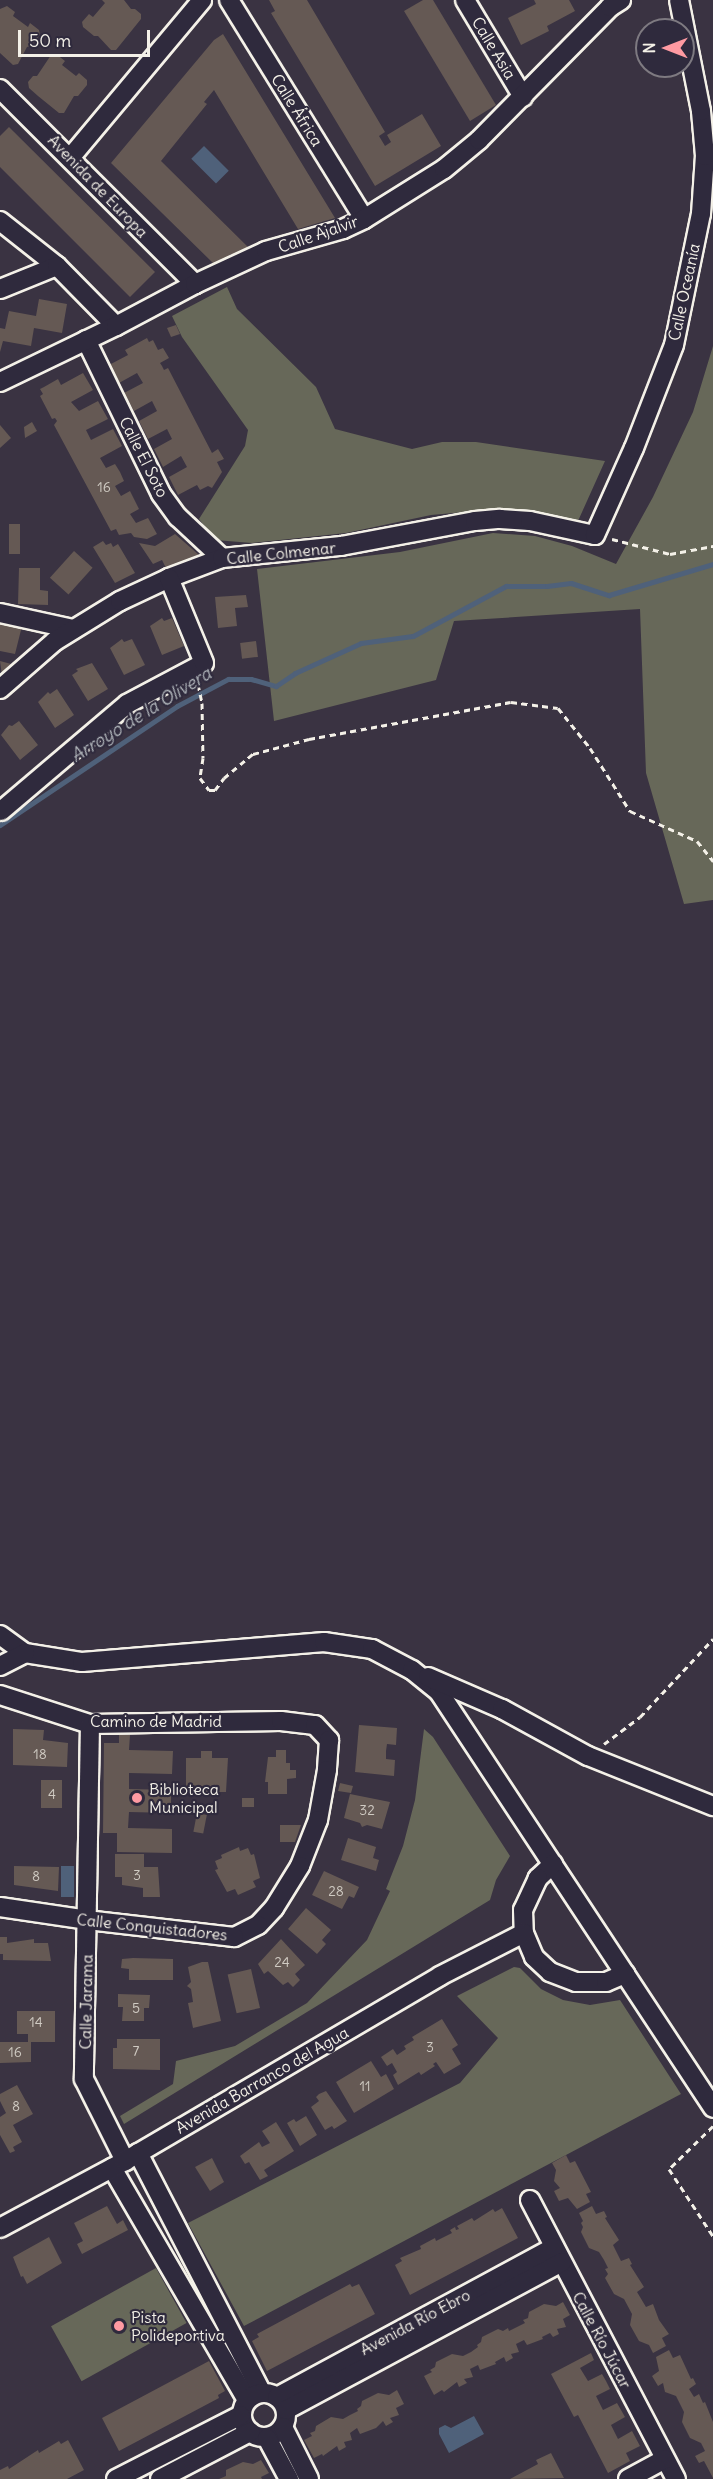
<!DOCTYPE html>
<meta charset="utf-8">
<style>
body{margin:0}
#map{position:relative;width:713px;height:2479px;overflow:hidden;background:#3a3342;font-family:Delius,sans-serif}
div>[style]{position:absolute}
.green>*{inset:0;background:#676859;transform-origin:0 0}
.water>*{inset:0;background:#4f617a;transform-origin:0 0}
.stream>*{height:5px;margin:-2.5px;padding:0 2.5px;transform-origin:2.5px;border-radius:2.5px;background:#4f617a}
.building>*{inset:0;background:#655954;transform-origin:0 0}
.path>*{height:3px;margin-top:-1.5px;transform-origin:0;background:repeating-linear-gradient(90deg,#f4f1e8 0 6px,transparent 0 10.5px)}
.roads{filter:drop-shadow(2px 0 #f4f1e8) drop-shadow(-2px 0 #f4f1e8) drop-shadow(0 2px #f4f1e8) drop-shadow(0 -2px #f4f1e8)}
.minor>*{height:18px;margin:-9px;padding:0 9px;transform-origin:9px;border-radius:9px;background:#2f2a3d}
.minor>.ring{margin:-9px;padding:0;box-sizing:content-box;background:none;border:18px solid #2f2a3d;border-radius:50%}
.dots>*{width:16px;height:16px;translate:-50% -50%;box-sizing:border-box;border:3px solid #2f2a3d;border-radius:50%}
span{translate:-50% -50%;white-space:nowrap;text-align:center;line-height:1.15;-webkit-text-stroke:4.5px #2f2a3d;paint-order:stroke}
.number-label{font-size:14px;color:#d0cbc3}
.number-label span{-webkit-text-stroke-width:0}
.street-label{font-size:16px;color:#f4f1e8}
.poi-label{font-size:16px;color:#f4f1e8}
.left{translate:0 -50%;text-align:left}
.water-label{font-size:18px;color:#b2b7bc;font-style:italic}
.north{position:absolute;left:635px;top:18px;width:60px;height:60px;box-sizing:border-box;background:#2f2a3d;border:2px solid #7e7a81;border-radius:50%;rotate:270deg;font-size:16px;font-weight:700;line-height:24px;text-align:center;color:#f4f1e8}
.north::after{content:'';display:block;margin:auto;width:21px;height:27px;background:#ff9aa2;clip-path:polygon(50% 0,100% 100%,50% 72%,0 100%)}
.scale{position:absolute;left:18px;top:30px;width:132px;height:27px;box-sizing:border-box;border:3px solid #f4f1e8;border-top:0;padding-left:8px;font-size:18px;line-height:21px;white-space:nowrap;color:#f4f1e8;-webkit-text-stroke:4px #2f2a3d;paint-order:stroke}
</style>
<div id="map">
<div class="green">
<div style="clip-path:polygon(227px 287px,237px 309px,316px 387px,335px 429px,412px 449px,442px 442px,476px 442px,605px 461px,578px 521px,531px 512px,499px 509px,431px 515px,346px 533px,252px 543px,215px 540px,199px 519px,245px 446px,248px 430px,182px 337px,172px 316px)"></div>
<div style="clip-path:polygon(713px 346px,713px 900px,684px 904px,646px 773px,640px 609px,454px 621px,436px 680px,274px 721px,257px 569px,400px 552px,493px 533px,535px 536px,572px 546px,616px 564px,653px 497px,693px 412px)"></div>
<div style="clip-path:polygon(424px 1729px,433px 1737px,510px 1856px,496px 1880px,490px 1900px,124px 2124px,120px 2116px,173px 2084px,176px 2061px,235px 2046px,307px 2003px,367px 1940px,390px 1891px,386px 1889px,403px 1846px,415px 1800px)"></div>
<div style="clip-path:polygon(514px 1967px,520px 1968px,541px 1989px,563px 2000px,590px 2005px,620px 2000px,681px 2094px,244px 2326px,188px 2223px,460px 2083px,498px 2038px,457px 1996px)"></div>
<div style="left:156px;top:2268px;width:63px;height:120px;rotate:61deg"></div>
</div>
<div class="water">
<div style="left:204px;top:146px;width:35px;height:18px;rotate:45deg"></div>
<div style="left:61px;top:1866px;width:13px;height:31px"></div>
<div style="clip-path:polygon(474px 2416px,484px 2434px,449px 2453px,439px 2434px,439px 2428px,445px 2425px,451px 2428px)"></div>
</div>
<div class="stream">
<div style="left:0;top:825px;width:213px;rotate:-33.9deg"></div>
<div style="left:177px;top:706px;width:58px;rotate:-27.9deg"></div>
<div style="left:228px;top:679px;width:23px"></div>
<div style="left:251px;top:679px;width:26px;rotate:16deg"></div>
<div style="left:276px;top:686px;width:23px;rotate:-34deg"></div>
<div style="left:295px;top:673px;width:72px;rotate:-24.4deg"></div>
<div style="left:361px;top:643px;width:52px;rotate:-7.7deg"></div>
<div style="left:413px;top:636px;width:106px;rotate:-28.3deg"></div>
<div style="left:506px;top:586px;width:41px"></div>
<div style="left:547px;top:586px;width:24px;rotate:-7deg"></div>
<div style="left:571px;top:583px;width:40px;rotate:18deg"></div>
<div style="left:609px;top:595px;width:109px;rotate:-16.6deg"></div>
</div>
<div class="building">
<div style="clip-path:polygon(102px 0,124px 0,131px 9px,135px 9px,141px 14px,141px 19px,116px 50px,111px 50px,98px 36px,94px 36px,83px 27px,82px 22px,89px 14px,93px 17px,105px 3px)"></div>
<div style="clip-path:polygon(269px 0,307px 0,385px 132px,379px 136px,385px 146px,391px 142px,387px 135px,422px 114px,441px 146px,375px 186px,271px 13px,275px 11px)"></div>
<div style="clip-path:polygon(423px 0,433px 0,496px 105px,470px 121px,404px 11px)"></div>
<div style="clip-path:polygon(534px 0,569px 0,575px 11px,547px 26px,549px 31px,521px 45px,508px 18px,536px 4px)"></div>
<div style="clip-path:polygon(7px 6px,15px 12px,13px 16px,28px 27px,30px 23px,39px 30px,40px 35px,31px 46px,27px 47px,18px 64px,13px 65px,0 53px,0 9px)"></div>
<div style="clip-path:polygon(223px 34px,335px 218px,298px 229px,214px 90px,204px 102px,207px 104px,161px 161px,250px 249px,234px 257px,231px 254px,224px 260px,214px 264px,111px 163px,214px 40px)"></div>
<div style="clip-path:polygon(56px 54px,65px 61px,62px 65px,76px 76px,79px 73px,87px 80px,87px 85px,78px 96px,74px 96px,64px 113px,59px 113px,38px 96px,29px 88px,28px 82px,33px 76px,37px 76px,51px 55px)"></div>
<div style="clip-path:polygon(9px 127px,155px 272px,130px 297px,0 167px,0 136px)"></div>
<div style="clip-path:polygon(39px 299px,67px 304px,62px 333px,34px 328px,31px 346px,3px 341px,0 352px,0 328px,5px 329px,9px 311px,36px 316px)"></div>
<div style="clip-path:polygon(176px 325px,180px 334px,171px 337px,167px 328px)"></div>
<div style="clip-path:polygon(147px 338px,149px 342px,153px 340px,158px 350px,163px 348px,169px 358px,160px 363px,162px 366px,164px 370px,168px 368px,212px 453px,218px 449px,224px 459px,217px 462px,222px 472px,212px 488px,208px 486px,200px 490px,197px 485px,178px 495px,169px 477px,187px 467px,181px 456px,163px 467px,154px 449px,172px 439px,167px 429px,148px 439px,139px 421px,157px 411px,152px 401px,134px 411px,124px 393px,143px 383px,137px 373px,119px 383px,109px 365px,128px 355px,125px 350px)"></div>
<div style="clip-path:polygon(83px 373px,93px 390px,71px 402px,79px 411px,98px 401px,108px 419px,86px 430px,91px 440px,113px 429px,122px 446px,100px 458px,106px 468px,115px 464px,120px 472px,124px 481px,115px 486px,121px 496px,130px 491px,139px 509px,130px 514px,136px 523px,148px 518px,157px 534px,147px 539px,134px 537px,131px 533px,119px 535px,116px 529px,111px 531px,54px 425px,57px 421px,55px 418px,52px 419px,40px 396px,43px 394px,40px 389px,44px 387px,58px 379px,61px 385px)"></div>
<div style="clip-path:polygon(32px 422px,37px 431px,25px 438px,24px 427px)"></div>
<div style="clip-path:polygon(0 425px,11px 438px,0 448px)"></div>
<div style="left:9px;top:524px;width:11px;height:30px"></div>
<div style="clip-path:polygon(175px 534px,199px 555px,167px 570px,162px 560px,153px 564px,139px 543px,155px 546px)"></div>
<div style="clip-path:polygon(103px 541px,106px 545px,111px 543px,113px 547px,118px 544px,135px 573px,115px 583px,93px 547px)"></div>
<div style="left:74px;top:551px;width:25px;height:36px;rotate:42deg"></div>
<div style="clip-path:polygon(19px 568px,40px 568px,40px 590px,48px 591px,48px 605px,18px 604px)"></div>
<div style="clip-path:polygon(246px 595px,248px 607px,235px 608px,237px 626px,218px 628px,215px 597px)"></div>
<div style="clip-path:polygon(162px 618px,164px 621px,172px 618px,184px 646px,162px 655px,150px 626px)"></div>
<div style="clip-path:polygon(0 621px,22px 626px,15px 654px,0 651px)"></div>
<div style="clip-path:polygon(122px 639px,124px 642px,132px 639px,145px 665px,124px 675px,110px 648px)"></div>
<div style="left:256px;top:641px;width:16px;height:16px;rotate:83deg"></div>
<div style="clip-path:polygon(0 661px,15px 665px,2px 676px)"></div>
<div style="clip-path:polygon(92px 663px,108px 689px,88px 701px,72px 675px,78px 671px,76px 669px)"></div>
<div style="clip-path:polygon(57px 689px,74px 715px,55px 728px,38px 702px,48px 692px,50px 694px)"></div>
<div style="clip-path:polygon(19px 721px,38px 745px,20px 760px,1px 735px,9px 725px,12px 726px)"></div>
<div style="clip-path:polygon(359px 1725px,397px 1728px,396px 1745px,387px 1744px,386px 1751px,386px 1759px,395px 1760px,394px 1776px,355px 1772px)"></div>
<div style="clip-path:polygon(13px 1729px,44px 1730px,43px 1740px,68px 1743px,67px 1767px,13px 1765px)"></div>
<div style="clip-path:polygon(119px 1735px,130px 1735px,129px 1750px,173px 1751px,172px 1774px,129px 1773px,129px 1789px,171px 1790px,171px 1813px,129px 1812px,128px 1828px,172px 1829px,172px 1853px,117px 1852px,117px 1833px,103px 1833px,104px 1743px,119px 1743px)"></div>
<div style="clip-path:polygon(276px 1750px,286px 1750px,286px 1763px,290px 1763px,290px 1770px,296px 1770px,296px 1778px,287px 1779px,287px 1794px,268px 1794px,268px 1782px,265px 1782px,268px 1757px,276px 1757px)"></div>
<div style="clip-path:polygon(201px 1751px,212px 1751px,212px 1758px,228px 1758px,226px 1792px,186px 1792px,186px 1758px,201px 1758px)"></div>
<div style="left:41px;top:1780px;width:21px;height:28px"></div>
<div style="clip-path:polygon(340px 1783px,353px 1786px,351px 1793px,338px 1791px)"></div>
<div style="clip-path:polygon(350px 1794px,390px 1802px,382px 1829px,367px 1825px,362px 1827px,360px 1823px,344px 1818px)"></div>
<div style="left:242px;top:1798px;width:12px;height:9px"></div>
<div style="left:197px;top:1813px;width:10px;height:19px;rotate:11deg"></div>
<div style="clip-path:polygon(280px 1825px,301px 1825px,295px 1842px,280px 1842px)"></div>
<div style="clip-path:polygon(348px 1838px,376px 1847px,373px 1858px,379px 1860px,376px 1871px,341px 1860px)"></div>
<div style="clip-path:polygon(239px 1847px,240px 1851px,248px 1848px,251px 1855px,254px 1854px,260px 1878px,253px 1881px,256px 1887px,238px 1895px,235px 1889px,227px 1892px,215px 1870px,218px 1869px,215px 1861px,222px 1858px,221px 1855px)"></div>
<div style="clip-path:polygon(115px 1854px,144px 1854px,144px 1867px,158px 1867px,160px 1897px,143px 1897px,143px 1888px,122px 1885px,122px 1877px,115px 1877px)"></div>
<div style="clip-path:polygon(14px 1866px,59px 1867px,58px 1891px,14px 1885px)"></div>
<div style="clip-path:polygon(324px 1871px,359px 1887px,354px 1898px,349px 1896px,342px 1909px,312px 1895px)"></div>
<div style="clip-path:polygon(306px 1908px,331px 1930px,322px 1940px,326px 1944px,317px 1954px,288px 1929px)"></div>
<div style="clip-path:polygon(0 1937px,7px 1937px,7px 1943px,34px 1939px,34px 1943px,48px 1943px,51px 1961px,3px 1960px,3px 1954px,0 1954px)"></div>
<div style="clip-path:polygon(281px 1939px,305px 1965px,295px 1974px,300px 1980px,293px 1987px,288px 1982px,283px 1985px,268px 1971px,264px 1974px,258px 1964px)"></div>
<div style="clip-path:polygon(133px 1958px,173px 1959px,173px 1980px,129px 1980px,129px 1969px,121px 1968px,122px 1959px)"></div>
<div style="clip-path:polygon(202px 1962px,208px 1962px,221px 2021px,193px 2028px,188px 2003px,193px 2002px,191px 1989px,187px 1986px,191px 1982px,188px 1967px)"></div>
<div style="left:251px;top:1969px;width:40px;height:24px;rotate:77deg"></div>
<div style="clip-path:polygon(118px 1994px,150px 1995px,149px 2008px,144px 2008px,144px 2021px,122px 2021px,123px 2007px,118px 2007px)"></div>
<div style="clip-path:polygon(17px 2011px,55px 2011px,55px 2042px,31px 2042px,31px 2062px,0 2063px,0 2042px,28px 2042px,28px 2034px,17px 2034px)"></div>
<div style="clip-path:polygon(442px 2019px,458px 2045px,452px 2049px,461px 2064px,444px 2074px,436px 2062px,433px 2064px,435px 2066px,421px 2075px,419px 2072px,398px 2085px,393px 2075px,397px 2072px,392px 2063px,387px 2066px,381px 2057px,393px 2049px,397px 2055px,406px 2049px,404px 2046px,414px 2040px,412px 2037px)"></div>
<div style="clip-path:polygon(117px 2039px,160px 2039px,160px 2070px,113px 2069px,113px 2048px,117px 2048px)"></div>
<div style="clip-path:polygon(371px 2061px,381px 2077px,386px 2074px,394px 2089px,354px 2113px,336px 2082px)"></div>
<div style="clip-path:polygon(17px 2085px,33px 2114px,13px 2125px,22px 2142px,13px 2147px,15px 2151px,10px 2153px,0 2135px,0 2117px,6px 2113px,0 2101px,0 2094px)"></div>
<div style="clip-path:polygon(326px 2091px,347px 2121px,334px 2129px,332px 2126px,325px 2130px,311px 2107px,319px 2101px,316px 2097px,319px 2094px)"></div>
<div style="clip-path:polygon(306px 2116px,317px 2135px,300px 2146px,287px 2123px,294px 2119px,296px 2122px)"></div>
<div style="clip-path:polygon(276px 2122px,294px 2151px,264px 2170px,268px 2176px,260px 2180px,249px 2162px,245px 2164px,240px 2156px,259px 2142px,262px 2147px,270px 2143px,262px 2131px)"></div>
<div style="clip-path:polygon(566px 2155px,570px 2163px,575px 2161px,591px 2192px,586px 2194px,590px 2202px,577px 2209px,568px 2198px,559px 2201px,554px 2191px,560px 2188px,554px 2181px,556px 2170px,552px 2163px)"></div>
<div style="clip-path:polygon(212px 2158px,224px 2182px,210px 2191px,195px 2167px)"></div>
<div style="clip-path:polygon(107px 2206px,117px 2224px,123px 2220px,128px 2230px,82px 2254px,77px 2244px,83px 2241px,74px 2223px)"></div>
<div style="clip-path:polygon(592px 2206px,596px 2214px,604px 2211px,607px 2217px,605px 2218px,619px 2240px,613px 2245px,621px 2261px,629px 2258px,632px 2264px,630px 2265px,644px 2287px,637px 2292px,646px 2307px,653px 2304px,659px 2320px,669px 2334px,662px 2338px,666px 2346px,653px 2353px,649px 2345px,639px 2341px,630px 2325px,632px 2314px,624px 2299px,614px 2294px,605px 2278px,608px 2274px,605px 2269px,608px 2268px,604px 2260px,599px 2252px,589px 2248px,581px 2232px,583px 2227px,581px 2223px,583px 2221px,579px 2213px)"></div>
<div style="clip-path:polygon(502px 2208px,518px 2238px,410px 2295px,395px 2265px,402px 2261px,400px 2258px,421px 2249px,420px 2246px,435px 2238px,436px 2241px,452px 2233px,450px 2230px,455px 2227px,456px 2230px,459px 2229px,457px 2226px,472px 2218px,474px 2221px,493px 2209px,495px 2212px)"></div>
<div style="clip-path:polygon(49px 2237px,62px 2263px,27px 2284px,23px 2276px,21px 2277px,13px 2257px)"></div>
<div style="clip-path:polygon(350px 2284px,352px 2287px,359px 2284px,375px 2314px,267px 2371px,252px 2341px,259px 2337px,257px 2334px)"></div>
<div style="clip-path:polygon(563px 2302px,570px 2315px,563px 2319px,566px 2327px,557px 2329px,559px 2334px,553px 2337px,550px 2333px,542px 2337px,543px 2339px,527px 2345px,524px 2340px,516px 2344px,519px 2352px,511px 2354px,513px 2358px,506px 2362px,504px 2357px,495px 2362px,496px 2364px,480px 2370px,478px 2365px,470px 2369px,473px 2377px,464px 2379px,467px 2383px,459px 2387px,457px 2382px,444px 2392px,442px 2390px,434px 2395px,424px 2376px,432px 2372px,430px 2370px,435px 2367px,436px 2362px,452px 2354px,463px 2356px,471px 2352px,478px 2347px,477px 2345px,481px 2342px,482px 2337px,498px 2329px,503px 2331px,508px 2328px,509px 2331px,525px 2323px,523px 2320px,528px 2318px,529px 2312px,544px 2304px,556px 2306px)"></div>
<div style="clip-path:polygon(669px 2350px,673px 2358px,680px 2355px,691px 2379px,693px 2378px,696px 2384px,689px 2389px,694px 2397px,699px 2394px,703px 2403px,705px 2402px,713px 2422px,713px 2478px,704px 2461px,699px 2463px,695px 2456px,705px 2451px,701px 2443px,690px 2438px,682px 2422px,684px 2412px,676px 2396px,665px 2392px,663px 2383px,658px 2386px,652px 2376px,659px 2371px,656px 2357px)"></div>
<div style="clip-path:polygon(591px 2353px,594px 2360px,580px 2368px,588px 2381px,602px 2374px,606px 2381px,610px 2389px,596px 2396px,603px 2410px,617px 2403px,625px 2417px,611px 2425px,618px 2439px,632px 2431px,640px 2446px,626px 2453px,630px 2461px,608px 2473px,578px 2415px,574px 2417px,551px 2374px)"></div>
<div style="clip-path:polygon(209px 2361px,225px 2391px,218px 2395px,219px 2398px,119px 2451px,102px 2418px)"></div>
<div style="clip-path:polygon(397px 2390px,404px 2404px,396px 2408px,399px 2415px,390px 2418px,393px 2422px,386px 2426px,383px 2421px,376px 2428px,360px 2434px,357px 2428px,350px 2433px,352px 2440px,344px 2442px,346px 2447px,339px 2451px,337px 2446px,323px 2456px,322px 2454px,314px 2458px,304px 2440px,312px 2436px,310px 2433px,315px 2431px,316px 2426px,331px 2417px,343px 2419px,350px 2415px,358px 2411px,357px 2409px,361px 2406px,362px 2401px,378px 2393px,389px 2395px)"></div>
<div style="clip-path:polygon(68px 2440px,84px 2470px,67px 2479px,0 2479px,0 2470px,8px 2466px,9px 2469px,38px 2450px,39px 2453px,59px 2441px,61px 2444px)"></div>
<div style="clip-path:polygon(551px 2453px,564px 2478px,510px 2479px,538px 2464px,536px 2460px)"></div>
<div style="clip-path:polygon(261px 2460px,269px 2473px,261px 2477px,262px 2479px,219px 2479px,226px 2476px,226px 2470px,243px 2462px,253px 2464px)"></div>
</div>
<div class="path">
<div style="left:612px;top:539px;width:60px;rotate:14.5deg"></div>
<div style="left:670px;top:554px;width:44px;rotate:-10.5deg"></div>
<div style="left:198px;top:684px;width:19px;rotate:78deg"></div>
<div style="left:202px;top:703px;width:55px;rotate:89deg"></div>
<div style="left:203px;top:758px;width:20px;rotate:99deg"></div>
<div style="left:200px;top:778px;width:15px;rotate:53deg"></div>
<div style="left:209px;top:790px;width:6px"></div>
<div style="left:215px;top:790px;width:15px;rotate:-53deg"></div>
<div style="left:224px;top:778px;width:38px;rotate:-40deg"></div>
<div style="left:253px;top:754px;width:58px;rotate:-15deg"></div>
<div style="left:309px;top:739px;width:205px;rotate:-10.4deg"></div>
<div style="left:511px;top:702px;width:47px;rotate:7.3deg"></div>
<div style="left:558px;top:708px;width:51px;rotate:51.3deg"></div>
<div style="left:590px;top:748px;width:75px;rotate:57.6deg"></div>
<div style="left:630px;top:811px;width:73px;rotate:24.1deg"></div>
<div style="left:697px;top:841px;width:26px;rotate:51deg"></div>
<div style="left:604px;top:1744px;width:45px;rotate:-36.9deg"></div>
<div style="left:640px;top:1717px;width:107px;rotate:-46.9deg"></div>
<div style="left:713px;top:2126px;width:62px;rotate:135.7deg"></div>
<div style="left:669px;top:2169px;width:80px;rotate:56.7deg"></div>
</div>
<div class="roads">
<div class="minor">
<div style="left:229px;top:0;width:257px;rotate:58.3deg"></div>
<div style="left:465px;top:0;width:113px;rotate:59.1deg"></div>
<div style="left:0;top:89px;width:276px;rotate:45deg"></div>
<div style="left:70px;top:158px;width:206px;rotate:-50.1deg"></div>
<div style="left:0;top:221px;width:73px;rotate:38.3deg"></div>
<div style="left:57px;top:266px;width:61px;rotate:158deg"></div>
<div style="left:57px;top:266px;width:84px;rotate:45.5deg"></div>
<div style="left:86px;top:340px;width:171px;rotate:64deg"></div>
<div style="left:161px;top:494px;width:29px;rotate:54deg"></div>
<div style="left:178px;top:517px;width:60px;rotate:43deg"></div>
<div style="left:0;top:382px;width:129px;rotate:-25.8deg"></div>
<div style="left:116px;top:326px;width:89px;rotate:-28deg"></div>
<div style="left:195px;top:284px;width:78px;rotate:-24.9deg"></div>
<div style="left:266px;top:251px;width:80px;rotate:-15.9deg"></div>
<div style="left:343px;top:229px;width:23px;rotate:-25deg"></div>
<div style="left:364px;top:219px;width:94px;rotate:-32deg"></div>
<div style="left:444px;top:169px;width:45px;rotate:-39.6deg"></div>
<div style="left:479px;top:140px;width:187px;rotate:-45.4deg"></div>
<div style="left:610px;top:7px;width:13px;rotate:-32deg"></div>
<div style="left:0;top:613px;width:75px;rotate:12.4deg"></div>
<div style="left:0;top:689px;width:73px;rotate:-41.1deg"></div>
<div style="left:55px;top:641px;width:76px;rotate:-31.6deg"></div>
<div style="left:120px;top:601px;width:54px;rotate:-25.1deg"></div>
<div style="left:169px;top:578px;width:57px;rotate:-20.7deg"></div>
<div style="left:222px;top:558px;width:120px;rotate:-5.8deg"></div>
<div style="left:341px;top:546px;width:136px;rotate:-10.6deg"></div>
<div style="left:475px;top:521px;width:25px;rotate:-5deg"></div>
<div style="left:500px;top:519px;width:30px;rotate:4deg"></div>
<div style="left:530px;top:521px;width:66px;rotate:12.2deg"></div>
<div style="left:595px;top:535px;width:95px;rotate:-65.9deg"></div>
<div style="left:634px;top:448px;width:110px;rotate:-68.8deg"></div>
<div style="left:674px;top:345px;width:134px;rotate:-78.4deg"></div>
<div style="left:701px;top:214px;width:58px;rotate:-86.1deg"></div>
<div style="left:705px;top:156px;width:45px;rotate:-95.1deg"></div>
<div style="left:701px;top:111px;width:113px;rotate:-101.2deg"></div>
<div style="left:1px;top:811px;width:165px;rotate:-40.3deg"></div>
<div style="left:127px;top:704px;width:87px;rotate:-28deg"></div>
<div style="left:204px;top:663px;width:92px;rotate:-112.4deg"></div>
<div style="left:0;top:1635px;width:31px;rotate:36deg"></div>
<div style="left:25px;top:1653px;width:58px;rotate:9deg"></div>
<div style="left:82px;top:1662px;width:243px;rotate:-4.7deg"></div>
<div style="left:324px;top:1642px;width:49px;rotate:8.3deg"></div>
<div style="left:372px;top:1649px;width:45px;rotate:27.7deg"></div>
<div style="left:412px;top:1670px;width:35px;rotate:39deg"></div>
<div style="left:439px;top:1692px;width:498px;rotate:56.6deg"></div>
<div style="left:0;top:1666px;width:28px;rotate:-27deg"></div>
<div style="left:428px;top:1677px;width:81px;rotate:23.4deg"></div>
<div style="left:502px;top:1709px;width:98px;rotate:28.7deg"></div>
<div style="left:588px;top:1756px;width:135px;rotate:21.8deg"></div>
<div style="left:0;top:1695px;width:95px;rotate:17.9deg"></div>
<div style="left:90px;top:1724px;width:191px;rotate:-0.9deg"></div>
<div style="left:281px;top:1721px;width:34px;rotate:7deg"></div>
<div style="left:315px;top:1725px;width:21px;rotate:47deg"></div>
<div style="left:329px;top:1740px;width:30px;rotate:94deg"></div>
<div style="left:327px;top:1770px;width:51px;rotate:100.2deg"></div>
<div style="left:318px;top:1820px;width:49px;rotate:111.4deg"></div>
<div style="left:300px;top:1866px;width:49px;rotate:121.8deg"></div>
<div style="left:274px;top:1908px;width:23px;rotate:133deg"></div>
<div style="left:258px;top:1925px;width:27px;rotate:153deg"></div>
<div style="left:234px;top:1937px;width:147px;rotate:-173.4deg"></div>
<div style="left:88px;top:1920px;width:89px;rotate:-171.6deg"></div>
<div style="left:90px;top:1724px;width:355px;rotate:91deg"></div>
<div style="left:84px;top:2079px;width:92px;rotate:63.4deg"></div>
<div style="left:553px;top:1864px;width:21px;rotate:137deg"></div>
<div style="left:538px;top:1878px;width:35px;rotate:115deg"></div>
<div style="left:523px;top:1910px;width:23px;rotate:88deg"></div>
<div style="left:524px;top:1933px;width:26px;rotate:67deg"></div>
<div style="left:534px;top:1957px;width:22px;rotate:43deg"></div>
<div style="left:550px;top:1972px;width:28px;rotate:21deg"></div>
<div style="left:576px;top:1982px;width:30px"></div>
<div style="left:606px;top:1982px;width:21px;rotate:-23deg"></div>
<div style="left:138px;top:2153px;width:270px;rotate:62.7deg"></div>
<div style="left:112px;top:2168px;width:268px;rotate:59.8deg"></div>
<div style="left:530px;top:2200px;width:315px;rotate:62.4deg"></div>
<div style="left:0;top:2228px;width:142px;rotate:-28.2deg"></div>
<div style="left:125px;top:2161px;width:365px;rotate:-30.4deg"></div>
<div style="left:440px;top:1976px;width:94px;rotate:-27.1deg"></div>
<div class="ring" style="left:242px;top:2393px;width:26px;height:26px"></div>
<div style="left:277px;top:2397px;width:315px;rotate:-28.4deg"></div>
<div style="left:286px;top:2410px;width:313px;rotate:-28.2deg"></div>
<div style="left:283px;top:2427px;width:58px;rotate:63.4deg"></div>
<div style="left:267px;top:2438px;width:47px;rotate:61.8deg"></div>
<div style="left:116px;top:2479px;width:140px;rotate:-27.1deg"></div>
<div style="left:160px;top:2479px;width:102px;rotate:-27.6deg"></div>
<div style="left:628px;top:2479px;width:42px;rotate:-28.4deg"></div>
</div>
</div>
<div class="dots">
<div style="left:137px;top:1798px;background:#ff9aa2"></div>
<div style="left:119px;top:2326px;background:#ff9aa2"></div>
</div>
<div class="number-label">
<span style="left:104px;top:487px">16</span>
<span style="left:40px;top:1754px">18</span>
<span style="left:52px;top:1794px">4</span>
<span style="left:367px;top:1810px">32</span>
<span style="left:137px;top:1875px">3</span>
<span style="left:36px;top:1876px">8</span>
<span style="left:336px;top:1891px">28</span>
<span style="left:282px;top:1962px">24</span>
<span style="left:136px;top:2008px">5</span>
<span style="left:36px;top:2022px">14</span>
<span style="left:430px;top:2047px">3</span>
<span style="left:136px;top:2051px">7</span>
<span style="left:15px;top:2052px">16</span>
<span style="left:365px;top:2086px">11</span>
<span style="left:16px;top:2106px">8</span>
</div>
<div class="street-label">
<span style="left:494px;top:48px;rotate:59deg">Calle Asia</span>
<span style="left:297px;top:110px;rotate:58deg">Calle África</span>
<span style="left:98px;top:186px;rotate:46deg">Avenida de Europa</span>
<span style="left:318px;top:234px;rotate:-19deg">Calle Ajalvir</span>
<span style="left:684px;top:292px;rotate:-78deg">Calle Oceanía</span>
<span style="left:144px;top:457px;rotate:63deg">Calle El Soto</span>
<span style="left:281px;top:553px;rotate:-6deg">Calle Colmenar</span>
<span style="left:156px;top:1721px">Camino de Madrid</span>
<span style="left:152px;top:1927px;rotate:6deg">Calle Conquistadores</span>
<span style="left:86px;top:2002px;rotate:-89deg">Calle Jarama</span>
<span style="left:262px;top:2080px;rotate:-30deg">Avenida Barranco del Agua</span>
<span style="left:415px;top:2322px;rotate:-28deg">Avenida Río Ebro</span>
<span style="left:602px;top:2340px;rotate:62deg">Calle Río Júcar</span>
</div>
<div class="poi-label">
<span class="left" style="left:149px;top:1798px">Biblioteca<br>Municipal</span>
<span class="left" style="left:131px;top:2326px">Pista<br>Polideportiva</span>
</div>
<div class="water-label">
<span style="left:141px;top:715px;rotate:-32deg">Arroyo de la Olivera</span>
</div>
<div class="north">N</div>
<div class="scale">50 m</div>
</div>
